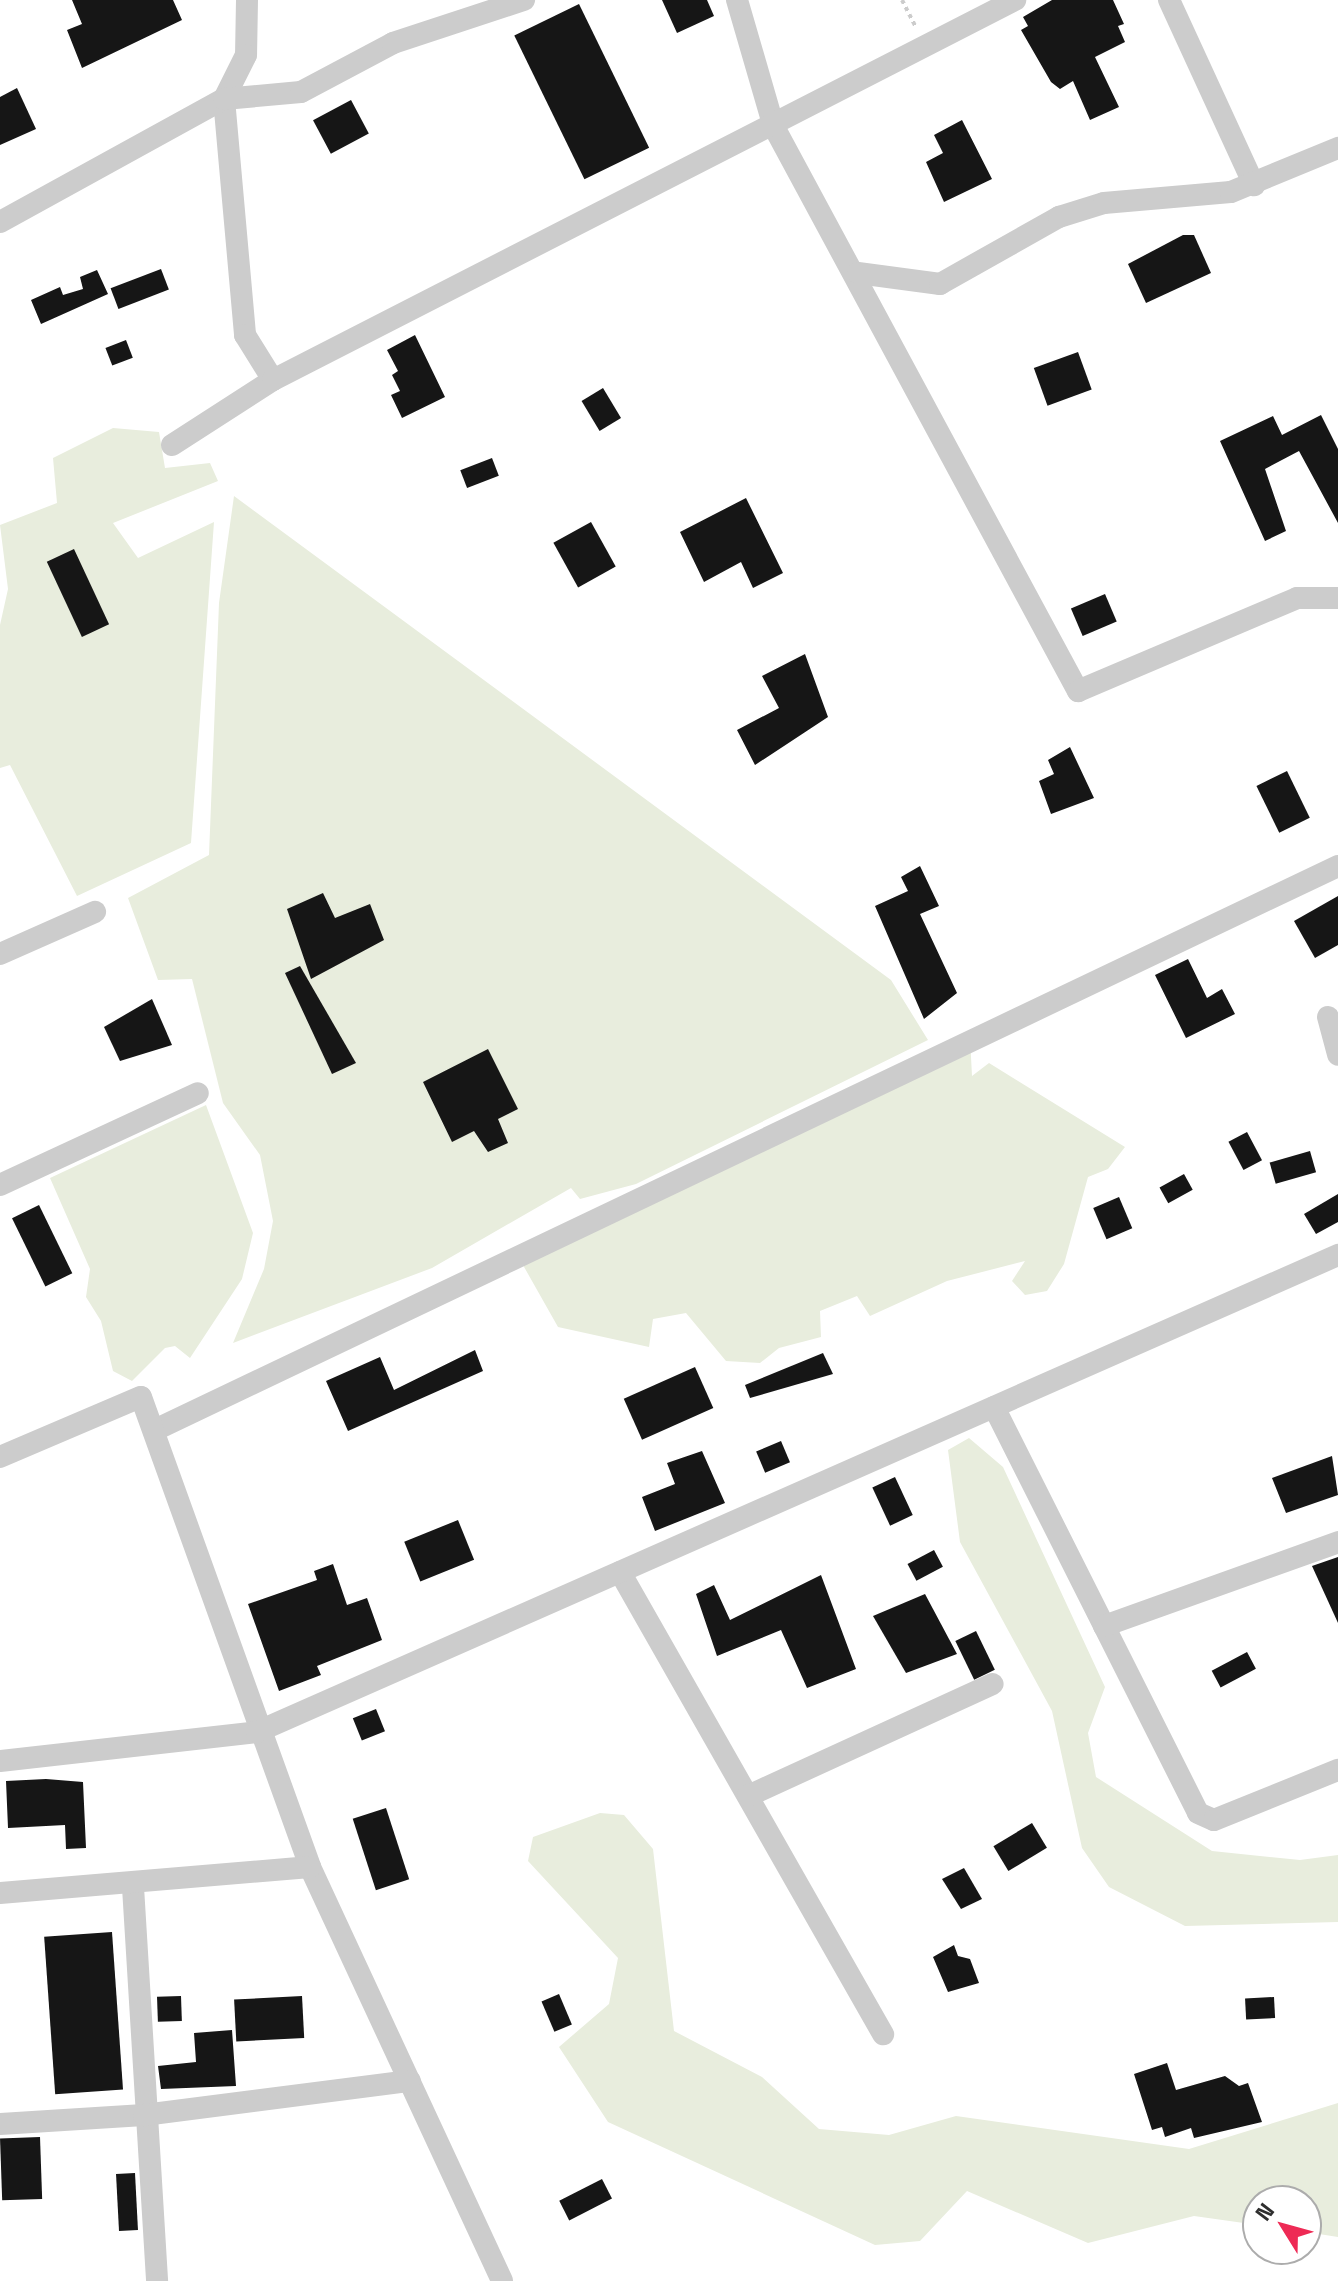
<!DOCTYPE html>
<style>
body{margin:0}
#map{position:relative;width:1338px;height:2281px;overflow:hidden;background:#fff;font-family:"Space Grotesk",sans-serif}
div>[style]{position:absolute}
.green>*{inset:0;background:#e8eddd}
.building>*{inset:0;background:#161616;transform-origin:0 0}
.path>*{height:4px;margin-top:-2px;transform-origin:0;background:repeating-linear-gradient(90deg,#ccc 0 4px,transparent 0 8px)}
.minor>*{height:22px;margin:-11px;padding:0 11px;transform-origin:11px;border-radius:11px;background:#ccc}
span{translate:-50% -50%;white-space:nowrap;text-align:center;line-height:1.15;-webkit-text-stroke:8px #fff;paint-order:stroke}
.north{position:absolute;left:1242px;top:2185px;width:80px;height:80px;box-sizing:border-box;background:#fff;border:2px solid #acacac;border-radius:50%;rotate:307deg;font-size:22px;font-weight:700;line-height:32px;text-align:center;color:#2f2f2f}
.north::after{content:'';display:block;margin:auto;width:28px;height:36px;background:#ee2a55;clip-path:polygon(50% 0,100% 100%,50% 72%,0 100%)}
</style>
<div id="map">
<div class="green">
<div style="clip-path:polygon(113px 428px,159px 432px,165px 468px,210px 463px,218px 481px,113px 523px,138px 558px,214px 522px,191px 843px,77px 896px,10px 765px,0 768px,0 625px,8px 589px,0 525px,57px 503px,53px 458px)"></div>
<div style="clip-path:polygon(234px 496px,891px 980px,928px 1040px,636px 1184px,580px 1199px,571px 1188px,432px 1268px,233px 1343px,264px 1269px,273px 1221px,260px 1155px,223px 1103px,192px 979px,158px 980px,128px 898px,209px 855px,219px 603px)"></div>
<div style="clip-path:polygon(970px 1037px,972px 1076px,989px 1063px,1125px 1147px,1108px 1169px,1088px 1177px,1064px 1264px,1047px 1291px,1025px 1295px,1012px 1281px,1025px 1261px,947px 1281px,870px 1316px,857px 1296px,820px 1311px,821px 1337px,779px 1348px,760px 1363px,726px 1361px,686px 1313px,653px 1319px,649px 1347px,558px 1327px,519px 1258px)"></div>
<div style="clip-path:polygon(206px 1105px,253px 1233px,242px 1279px,190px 1358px,175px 1346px,165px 1348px,132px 1381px,113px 1371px,101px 1321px,86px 1297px,90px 1269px,50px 1178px)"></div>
<div style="clip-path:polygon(969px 1438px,1003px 1467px,1105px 1687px,1088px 1733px,1096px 1777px,1212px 1851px,1300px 1860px,1338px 1855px,1338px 1922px,1185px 1926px,1109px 1887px,1082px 1848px,1052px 1711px,960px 1542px,948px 1450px)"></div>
<div style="clip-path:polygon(600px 1813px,624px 1815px,653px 1849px,674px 2031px,762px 2077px,819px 2129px,889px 2135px,956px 2116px,1189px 2149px,1338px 2103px,1338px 2237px,1306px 2232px,1306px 2201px,1258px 2201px,1258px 2225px,1194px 2216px,1088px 2243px,967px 2191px,920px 2241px,875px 2245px,608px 2122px,559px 2047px,609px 2004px,618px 1958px,528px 1861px,533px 1837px)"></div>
</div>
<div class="building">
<div style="clip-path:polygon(72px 0,173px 0,182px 20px,82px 68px,67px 30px,82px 24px)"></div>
<div style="clip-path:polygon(662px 0,707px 0,714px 16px,677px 33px)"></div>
<div style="clip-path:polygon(1052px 0,1113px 0,1124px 24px,1118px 26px,1125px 42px,1095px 57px,1119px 107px,1090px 120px,1073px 81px,1060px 89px,1051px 82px,1021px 30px,1028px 26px,1023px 17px)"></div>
<div style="left:579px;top:4px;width:160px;height:72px;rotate:64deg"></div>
<div style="clip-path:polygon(17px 88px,36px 129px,0 145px,0 97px)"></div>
<div style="left:351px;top:100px;width:38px;height:43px;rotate:62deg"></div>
<div style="clip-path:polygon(962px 120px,992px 179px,944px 202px,926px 162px,943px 153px,934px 135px)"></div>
<div style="clip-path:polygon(1183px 235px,1194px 235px,1211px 273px,1146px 303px,1128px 264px)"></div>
<div style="left:161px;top:269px;width:22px;height:54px;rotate:69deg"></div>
<div style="clip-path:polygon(97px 270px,108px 294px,41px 324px,31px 300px,60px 287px,63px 295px,83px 289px,80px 277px)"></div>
<div style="clip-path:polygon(415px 335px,445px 397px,402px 418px,391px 395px,400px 391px,392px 375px,398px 371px,387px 350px)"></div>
<div style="left:126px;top:340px;width:19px;height:22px;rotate:69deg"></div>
<div style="left:1078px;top:352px;width:40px;height:47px;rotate:70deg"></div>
<div style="left:603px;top:388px;width:35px;height:25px;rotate:59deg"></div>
<div style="clip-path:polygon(1321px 415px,1338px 449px,1338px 523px,1299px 451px,1265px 469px,1286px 531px,1265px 541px,1220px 441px,1273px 416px,1282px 435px)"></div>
<div style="left:492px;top:458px;width:19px;height:34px;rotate:69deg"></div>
<div style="clip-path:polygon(746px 498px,783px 573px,753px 588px,741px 562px,704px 582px,680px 532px)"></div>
<div style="left:591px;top:522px;width:51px;height:43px;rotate:61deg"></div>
<div style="left:74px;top:549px;width:83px;height:30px;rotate:65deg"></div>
<div style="left:1105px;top:594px;width:30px;height:37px;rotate:67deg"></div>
<div style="clip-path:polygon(805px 654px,828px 717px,755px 765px,737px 730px,779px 708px,762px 676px)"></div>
<div style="clip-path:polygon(1070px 747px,1094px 798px,1051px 814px,1039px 781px,1054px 774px,1048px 760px)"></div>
<div style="left:1287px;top:771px;width:52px;height:34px;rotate:64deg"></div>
<div style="clip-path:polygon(920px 866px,939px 906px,920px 914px,957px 993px,924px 1019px,875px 906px,908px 891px,901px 877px)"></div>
<div style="clip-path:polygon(323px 893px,335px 918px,370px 904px,384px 940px,311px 979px,287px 909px)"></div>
<div style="clip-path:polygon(1338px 896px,1338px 945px,1315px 958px,1294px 921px)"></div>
<div style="clip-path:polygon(1188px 959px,1207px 998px,1222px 989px,1235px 1014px,1186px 1038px,1155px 975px)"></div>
<div style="clip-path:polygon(300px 966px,356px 1063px,332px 1074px,285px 973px)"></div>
<div style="clip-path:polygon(152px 999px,172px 1045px,120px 1061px,104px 1027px)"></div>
<div style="clip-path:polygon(488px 1049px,518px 1109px,498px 1119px,508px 1143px,488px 1152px,474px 1131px,452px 1142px,423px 1082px)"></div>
<div style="left:1247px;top:1132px;width:32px;height:21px;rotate:62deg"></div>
<div style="left:1310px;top:1151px;width:22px;height:42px;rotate:74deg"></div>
<div style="left:1184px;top:1174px;width:18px;height:28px;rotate:61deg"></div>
<div style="clip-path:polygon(1338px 1194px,1338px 1222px,1316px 1234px,1304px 1214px)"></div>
<div style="left:1119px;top:1197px;width:34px;height:28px;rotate:67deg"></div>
<div style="left:39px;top:1205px;width:76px;height:30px;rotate:64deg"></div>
<div style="clip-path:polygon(475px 1350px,483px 1371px,348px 1431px,326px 1381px,380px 1357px,394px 1390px)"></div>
<div style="clip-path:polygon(823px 1353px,833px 1374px,750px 1398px,745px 1385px)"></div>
<div style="left:695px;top:1367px;width:45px;height:78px;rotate:66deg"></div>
<div style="left:781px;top:1441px;width:23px;height:27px;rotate:67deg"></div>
<div style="clip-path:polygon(702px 1451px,725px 1503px,655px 1531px,642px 1497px,675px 1484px,667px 1463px)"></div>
<div style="clip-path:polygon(1332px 1456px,1338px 1495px,1286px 1513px,1272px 1478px)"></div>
<div style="left:895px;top:1477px;width:42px;height:25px;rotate:65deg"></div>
<div style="left:458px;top:1520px;width:43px;height:58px;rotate:68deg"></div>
<div style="left:934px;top:1550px;width:19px;height:30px;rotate:62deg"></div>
<div style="clip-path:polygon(1338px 1557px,1338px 1623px,1312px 1566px)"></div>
<div style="clip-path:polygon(333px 1564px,347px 1605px,367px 1598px,382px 1640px,317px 1666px,321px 1675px,279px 1691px,248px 1604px,317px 1580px,314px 1571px)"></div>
<div style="clip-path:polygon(821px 1575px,856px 1669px,807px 1688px,781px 1630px,717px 1656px,696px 1594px,714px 1585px,730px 1620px)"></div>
<div style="clip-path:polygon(925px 1594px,957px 1654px,906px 1673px,873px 1616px)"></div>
<div style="left:976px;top:1631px;width:43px;height:23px;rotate:64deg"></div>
<div style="left:1247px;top:1652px;width:19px;height:40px;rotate:62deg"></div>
<div style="left:376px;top:1709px;width:24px;height:25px;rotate:68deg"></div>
<div style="clip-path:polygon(46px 1779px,83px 1782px,86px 1848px,66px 1849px,65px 1825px,8px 1828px,6px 1781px)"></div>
<div style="left:386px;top:1808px;width:75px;height:35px;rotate:72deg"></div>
<div style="left:1032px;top:1823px;width:29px;height:45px;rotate:59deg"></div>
<div style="clip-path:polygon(964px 1868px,982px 1899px,961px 1909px,942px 1879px)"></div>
<div style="left:112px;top:1932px;width:158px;height:68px;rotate:86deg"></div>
<div style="clip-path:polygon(954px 1945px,958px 1956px,970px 1959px,979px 1983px,948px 1992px,933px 1957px)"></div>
<div style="left:559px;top:1994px;width:33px;height:19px;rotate:67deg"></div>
<div style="left:181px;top:1996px;width:25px;height:24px;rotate:88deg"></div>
<div style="left:302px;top:1996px;width:42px;height:68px;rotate:87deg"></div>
<div style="left:1274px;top:1997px;width:21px;height:29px;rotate:87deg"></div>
<div style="clip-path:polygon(232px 2030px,236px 2086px,161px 2089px,158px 2066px,196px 2062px,194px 2033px)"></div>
<div style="clip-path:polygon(1167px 2063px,1176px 2090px,1225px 2076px,1239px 2086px,1248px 2083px,1262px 2122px,1194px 2138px,1191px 2128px,1165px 2137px,1162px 2127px,1152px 2130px,1134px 2074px)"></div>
<div style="left:40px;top:2137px;width:62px;height:40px;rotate:88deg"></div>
<div style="left:135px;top:2173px;width:57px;height:19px;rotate:87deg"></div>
<div style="left:602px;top:2179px;width:22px;height:48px;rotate:63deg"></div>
</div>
<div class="path">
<div style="left:902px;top:0;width:31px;rotate:63deg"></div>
</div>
<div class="minor">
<div style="left:247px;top:0;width:55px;rotate:91deg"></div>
<div style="left:246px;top:55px;width:49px;rotate:116.6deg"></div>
<div style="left:224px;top:99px;width:237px;rotate:84.9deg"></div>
<div style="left:245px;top:335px;width:53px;rotate:58.1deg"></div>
<div style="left:737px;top:0;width:132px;rotate:73.8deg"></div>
<div style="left:774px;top:127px;width:641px;rotate:61.68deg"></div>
<div style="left:1078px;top:691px;width:238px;rotate:-23deg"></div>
<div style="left:1297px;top:598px;width:41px"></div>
<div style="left:1169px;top:0;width:204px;rotate:65.3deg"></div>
<div style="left:0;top:222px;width:256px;rotate:-28.8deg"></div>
<div style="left:224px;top:99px;width:77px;rotate:-5.2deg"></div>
<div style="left:301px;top:92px;width:104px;rotate:-28deg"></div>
<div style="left:393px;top:43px;width:138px;rotate:-18.2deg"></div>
<div style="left:858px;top:273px;width:83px;rotate:7.6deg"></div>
<div style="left:940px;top:284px;width:137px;rotate:-29.4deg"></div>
<div style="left:1059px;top:217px;width:47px;rotate:-17.3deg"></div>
<div style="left:1104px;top:203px;width:127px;rotate:-5deg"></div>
<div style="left:1231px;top:192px;width:116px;rotate:-22.4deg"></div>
<div style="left:172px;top:445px;width:120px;rotate:-32.8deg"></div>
<div style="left:273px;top:380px;width:834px;rotate:-27.12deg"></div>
<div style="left:0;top:954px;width:104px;rotate:-23.9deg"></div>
<div style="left:1328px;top:1017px;width:39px;rotate:75deg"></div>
<div style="left:0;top:1185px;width:218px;rotate:-24.9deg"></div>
<div style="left:994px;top:1407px;width:454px;rotate:63.3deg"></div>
<div style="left:1198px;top:1813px;width:17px;rotate:24deg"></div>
<div style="left:1214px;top:1820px;width:134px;rotate:-22deg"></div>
<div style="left:157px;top:1429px;width:1308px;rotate:-25.49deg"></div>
<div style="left:0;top:1457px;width:153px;rotate:-23.1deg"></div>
<div style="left:141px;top:1397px;width:499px;rotate:70.2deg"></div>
<div style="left:310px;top:1867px;width:456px;rotate:65.1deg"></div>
<div style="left:620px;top:1572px;width:532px;rotate:60.35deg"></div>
<div style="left:1104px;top:1626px;width:249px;rotate:-19.7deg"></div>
<div style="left:0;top:1761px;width:259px;rotate:-6.4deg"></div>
<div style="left:257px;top:1732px;width:1182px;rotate:-23.81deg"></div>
<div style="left:748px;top:1796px;width:269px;rotate:-24.6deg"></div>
<div style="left:133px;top:1887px;width:395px;rotate:86.5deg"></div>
<div style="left:0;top:1893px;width:311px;rotate:-4.8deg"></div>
<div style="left:0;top:2124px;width:144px;rotate:-3.6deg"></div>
<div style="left:144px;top:2115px;width:268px;rotate:-7.3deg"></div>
</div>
<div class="north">N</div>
</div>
